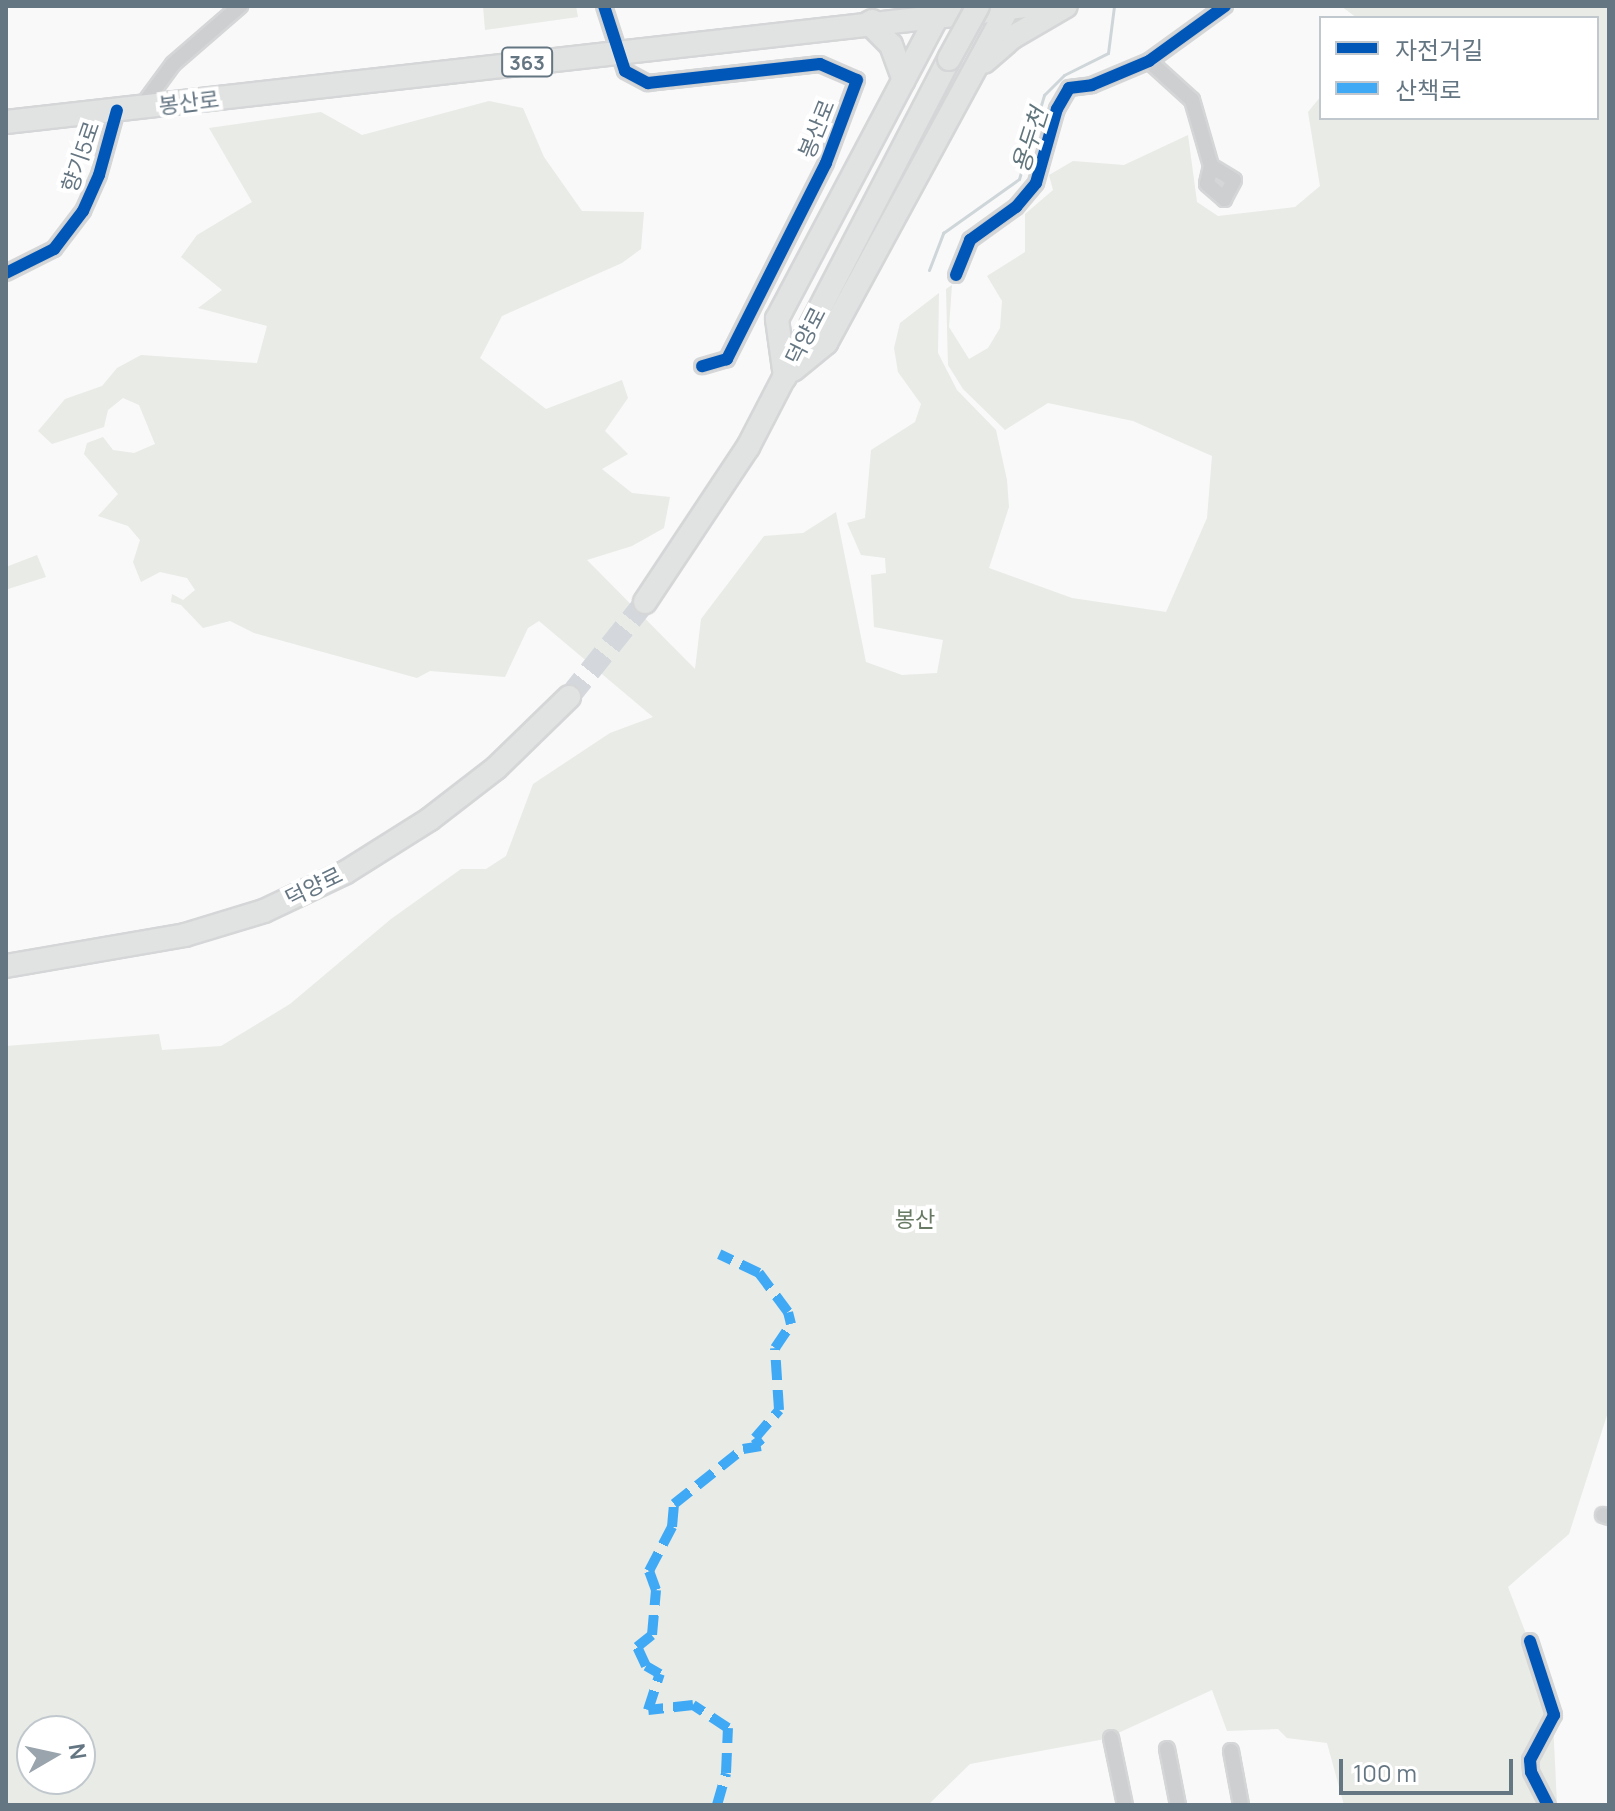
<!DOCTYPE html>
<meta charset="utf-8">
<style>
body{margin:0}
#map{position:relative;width:1615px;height:1811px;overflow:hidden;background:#f9f9f9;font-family:Manrope,"Noto Sans KR",sans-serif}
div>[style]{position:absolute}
.green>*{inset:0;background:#e8ebe6}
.stream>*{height:3px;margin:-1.5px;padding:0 1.5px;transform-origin:1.5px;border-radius:1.5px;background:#ced6d9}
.primary-tunnel>*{height:22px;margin-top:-11px;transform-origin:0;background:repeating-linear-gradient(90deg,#d4d8dc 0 22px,transparent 0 33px)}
.roads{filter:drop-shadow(2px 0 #d5d6d7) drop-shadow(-2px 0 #d5d6d7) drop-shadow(0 2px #d5d6d7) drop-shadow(0 -2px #d5d6d7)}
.minor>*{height:14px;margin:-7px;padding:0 7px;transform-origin:7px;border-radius:7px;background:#cecfd0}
.secondary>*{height:20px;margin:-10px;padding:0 10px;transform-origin:10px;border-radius:10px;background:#e1e2e2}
.primary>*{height:22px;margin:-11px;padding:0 11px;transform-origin:11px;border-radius:11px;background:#e1e2e2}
.bridges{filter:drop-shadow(2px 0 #d5d6d7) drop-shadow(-2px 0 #d5d6d7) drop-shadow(0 2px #d5d6d7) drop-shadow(0 -2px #d5d6d7)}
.primary-bridge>*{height:22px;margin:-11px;padding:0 11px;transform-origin:11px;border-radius:11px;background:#e1e2e2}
.quiet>*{height:10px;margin-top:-5px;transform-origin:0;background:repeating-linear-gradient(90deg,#3fa9f5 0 20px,transparent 0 30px)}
.cycleway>*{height:12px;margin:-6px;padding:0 6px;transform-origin:6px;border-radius:6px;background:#0057b8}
span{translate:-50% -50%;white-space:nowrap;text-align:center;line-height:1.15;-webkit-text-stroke:8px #fff;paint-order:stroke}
.shield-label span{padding:2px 6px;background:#fff;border:2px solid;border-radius:6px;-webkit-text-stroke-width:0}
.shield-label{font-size:20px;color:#657683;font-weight:700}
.street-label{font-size:22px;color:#657683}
.park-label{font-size:22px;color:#687a64}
.water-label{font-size:24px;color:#60757c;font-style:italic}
.frame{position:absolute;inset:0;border:8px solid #657683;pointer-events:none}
.legend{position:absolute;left:1319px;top:16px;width:280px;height:104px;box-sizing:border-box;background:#fff;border:2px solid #c1c8cd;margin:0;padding:10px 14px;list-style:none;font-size:24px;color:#657683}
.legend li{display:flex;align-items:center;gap:16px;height:40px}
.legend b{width:40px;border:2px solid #c1c8cd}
.north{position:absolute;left:16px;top:1715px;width:80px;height:80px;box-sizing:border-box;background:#fff;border:2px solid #c1c8cd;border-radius:50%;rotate:81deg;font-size:22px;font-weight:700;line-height:32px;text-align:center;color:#657683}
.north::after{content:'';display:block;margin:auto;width:28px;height:36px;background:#99a4ac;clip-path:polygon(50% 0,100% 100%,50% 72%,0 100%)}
.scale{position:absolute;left:1339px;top:1759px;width:174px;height:36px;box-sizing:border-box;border:4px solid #657683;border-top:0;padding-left:10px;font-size:24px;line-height:28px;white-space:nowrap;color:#657683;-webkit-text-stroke:6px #fff;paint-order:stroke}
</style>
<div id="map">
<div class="green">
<div style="clip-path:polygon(483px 6px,576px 6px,578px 17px,485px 30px)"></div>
<div style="clip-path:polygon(evenodd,1341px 6px,1609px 6px,1609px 1409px,1569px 1534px,1508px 1587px,1552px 1701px,1557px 1805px,1344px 1805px,1327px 1743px,1287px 1738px,1278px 1729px,1227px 1731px,1212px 1690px,1105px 1739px,970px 1764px,928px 1805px,6px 1805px,6px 1046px,159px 1034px,162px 1050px,221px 1046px,290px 1004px,391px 919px,461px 869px,486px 869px,506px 856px,533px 784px,610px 733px,653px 717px,539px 621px,528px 628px,505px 677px,430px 671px,417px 678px,254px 633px,230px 621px,203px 628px,181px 605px,171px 602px,172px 594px,183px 600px,195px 590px,187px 578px,160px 572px,141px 582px,133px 562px,140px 540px,128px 526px,98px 516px,118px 494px,84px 454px,87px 443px,103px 437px,113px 450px,134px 453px,155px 444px,139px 405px,123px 398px,108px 410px,104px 427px,52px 444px,38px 431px,65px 399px,102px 386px,117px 368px,141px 355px,257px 363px,267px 326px,198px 308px,222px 290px,181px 257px,197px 235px,252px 202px,209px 128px,321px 112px,362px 135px,489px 101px,523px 108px,544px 157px,582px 211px,644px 212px,641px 249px,622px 263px,502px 316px,480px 358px,546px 409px,622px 380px,628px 398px,605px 431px,628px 454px,602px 469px,632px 493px,670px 497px,664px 528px,632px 546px,587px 560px,695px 669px,701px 619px,764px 536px,803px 533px,836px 512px,866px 662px,902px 675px,937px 673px,943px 640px,874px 627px,871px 575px,886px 573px,885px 558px,861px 555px,847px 523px,865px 518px,871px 450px,915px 422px,921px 404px,898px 372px,894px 348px,900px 323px,939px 293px,938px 353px,957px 390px,996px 430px,1007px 480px,1009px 507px,989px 568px,1072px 598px,1166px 612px,1207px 518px,1212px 456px,1133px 421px,1048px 403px,1005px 430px,963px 389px,948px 365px,946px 289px,952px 285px,949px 327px,969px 359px,988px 348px,1000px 328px,1002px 301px,987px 276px,1025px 252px,1025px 214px,1053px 190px,1049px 175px,1073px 161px,1124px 165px,1188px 135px,1197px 202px,1218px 216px,1295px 207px,1320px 186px,1308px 112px,1321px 96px,1321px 118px,1597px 118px,1597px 18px,1357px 18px,1341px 6px,32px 1731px,80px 1731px,80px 1779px,32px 1779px,32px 1731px)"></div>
<div style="clip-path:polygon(37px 555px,46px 577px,8px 589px,6px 567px)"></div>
</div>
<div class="stream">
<div style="left:929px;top:270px;width:40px;rotate:-69deg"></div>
<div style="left:943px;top:233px;width:93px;rotate:-35.4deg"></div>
<div style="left:1019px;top:179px;width:88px;rotate:-73.4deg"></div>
<div style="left:1044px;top:95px;width:28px;rotate:-45deg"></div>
<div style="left:1064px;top:75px;width:49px;rotate:-26.6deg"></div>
<div style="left:1108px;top:53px;width:47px;rotate:-82.7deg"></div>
</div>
<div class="primary-tunnel">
<div style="left:569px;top:697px;width:122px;rotate:-51.3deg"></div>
</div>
<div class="roads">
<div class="minor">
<div style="left:604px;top:6px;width:68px;rotate:72.1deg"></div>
<div style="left:625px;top:71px;width:26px;rotate:28deg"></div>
<div style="left:648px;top:83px;width:173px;rotate:-6.3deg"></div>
<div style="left:820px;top:64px;width:40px;rotate:23.4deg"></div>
<div style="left:857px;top:80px;width:89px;rotate:110.5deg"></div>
<div style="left:826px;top:163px;width:220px;rotate:116.8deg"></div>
<div style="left:727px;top:359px;width:26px;rotate:164deg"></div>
<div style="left:1149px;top:61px;width:58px;rotate:42.2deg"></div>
<div style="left:1192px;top:100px;width:69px;rotate:73.9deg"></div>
<div style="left:1211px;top:166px;width:18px;rotate:103deg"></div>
<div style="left:1207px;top:184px;width:23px;rotate:41deg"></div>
<div style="left:1224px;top:199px;width:21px;rotate:-62deg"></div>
<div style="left:1234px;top:180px;width:27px;rotate:-149deg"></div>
<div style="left:140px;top:109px;width:56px;rotate:-53.7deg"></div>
<div style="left:173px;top:64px;width:89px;rotate:-40.9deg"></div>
<div style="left:6px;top:273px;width:54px;rotate:-26.6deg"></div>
<div style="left:54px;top:249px;width:48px;rotate:-52.7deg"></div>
<div style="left:83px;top:211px;width:39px;rotate:-66deg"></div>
<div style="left:99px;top:175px;width:67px;rotate:-74.5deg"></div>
<div style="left:956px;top:275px;width:38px;rotate:-68deg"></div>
<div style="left:970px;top:240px;width:57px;rotate:-35.7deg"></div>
<div style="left:1016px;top:207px;width:31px;rotate:-50deg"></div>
<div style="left:1036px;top:183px;width:77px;rotate:-74.2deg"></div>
<div style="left:1057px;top:109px;width:24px;rotate:-60deg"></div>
<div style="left:1069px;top:88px;width:23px;rotate:-7deg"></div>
<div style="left:1092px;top:85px;width:62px;rotate:-22.8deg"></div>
<div style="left:1149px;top:61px;width:94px;rotate:-35.9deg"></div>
<div style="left:1603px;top:1515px;width:6px;rotate:18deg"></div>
<div style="left:1530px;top:1641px;width:78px;rotate:72deg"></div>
<div style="left:1554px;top:1715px;width:51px;rotate:118.1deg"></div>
<div style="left:1530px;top:1760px;width:12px;rotate:85deg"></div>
<div style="left:1531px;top:1772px;width:37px;rotate:63deg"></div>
<div style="left:1111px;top:1738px;width:68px;rotate:78.2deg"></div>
<div style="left:1167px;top:1749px;width:57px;rotate:78.9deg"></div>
<div style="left:1231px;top:1751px;width:55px;rotate:79.5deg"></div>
</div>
<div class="secondary">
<div style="left:1007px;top:9px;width:29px;rotate:-6deg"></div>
</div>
<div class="primary">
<div style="left:872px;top:21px;width:4px;rotate:146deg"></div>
<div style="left:869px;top:23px;width:31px;rotate:45deg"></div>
<div style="left:891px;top:45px;width:37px;rotate:70deg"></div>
<div style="left:984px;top:62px;width:38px;rotate:-41deg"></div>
<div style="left:1013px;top:37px;width:61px;rotate:-30.3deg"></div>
<div style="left:6px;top:122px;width:1007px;rotate:-6.44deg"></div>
<div style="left:793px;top:370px;width:43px;rotate:-39.3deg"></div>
<div style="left:826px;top:343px;width:383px;rotate:-61.5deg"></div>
<div style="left:785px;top:377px;width:59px;rotate:-97.9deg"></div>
<div style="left:777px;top:319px;width:353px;rotate:-62.1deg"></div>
<div style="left:645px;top:602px;width:186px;rotate:-56.4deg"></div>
<div style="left:748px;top:447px;width:437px;rotate:-62.6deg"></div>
<div style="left:6px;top:966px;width:182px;rotate:-9.8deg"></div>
<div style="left:185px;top:935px;width:83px;rotate:-16.9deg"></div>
<div style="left:264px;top:911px;width:91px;rotate:-25.4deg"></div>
<div style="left:346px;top:872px;width:99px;rotate:-32.2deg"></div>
<div style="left:430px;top:819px;width:83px;rotate:-37.7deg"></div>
<div style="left:496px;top:768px;width:102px;rotate:-44.2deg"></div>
</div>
</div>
<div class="bridges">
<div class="primary-bridge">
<div style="left:949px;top:59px;width:60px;rotate:-61.3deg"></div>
</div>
</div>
<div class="quiet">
<div style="left:717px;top:1805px;width:33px;rotate:-74deg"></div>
<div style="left:726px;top:1773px;width:45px;rotate:-87.5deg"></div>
<div style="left:728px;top:1728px;width:42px;rotate:-146.7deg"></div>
<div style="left:693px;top:1705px;width:45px;rotate:173.7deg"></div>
<div style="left:648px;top:1710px;width:38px;rotate:-72deg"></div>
<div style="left:660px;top:1674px;width:16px;rotate:-150deg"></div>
<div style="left:646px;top:1666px;width:21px;rotate:-115deg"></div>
<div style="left:637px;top:1647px;width:19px;rotate:-39deg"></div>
<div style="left:652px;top:1635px;width:45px;rotate:-84.9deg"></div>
<div style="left:656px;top:1590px;width:20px;rotate:-110deg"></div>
<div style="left:649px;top:1571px;width:50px;rotate:-62.4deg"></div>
<div style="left:672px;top:1527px;width:23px;rotate:-85deg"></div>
<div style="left:674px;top:1504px;width:88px;rotate:-38.6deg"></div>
<div style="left:743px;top:1449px;width:18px;rotate:-9deg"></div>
<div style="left:761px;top:1446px;width:10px;rotate:-127deg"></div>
<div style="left:755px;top:1438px;width:37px;rotate:-49deg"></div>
<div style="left:779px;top:1410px;width:62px;rotate:-93.7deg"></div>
<div style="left:775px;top:1348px;width:29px;rotate:-56deg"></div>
<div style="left:791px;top:1324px;width:12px;rotate:-104deg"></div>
<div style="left:788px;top:1312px;width:49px;rotate:-126.6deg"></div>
<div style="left:759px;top:1273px;width:44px;rotate:-154.6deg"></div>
</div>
<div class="cycleway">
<div style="left:604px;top:6px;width:68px;rotate:72.1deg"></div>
<div style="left:625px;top:71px;width:26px;rotate:28deg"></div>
<div style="left:648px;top:83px;width:173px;rotate:-6.3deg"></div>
<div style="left:820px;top:64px;width:40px;rotate:23.4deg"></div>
<div style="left:857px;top:80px;width:89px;rotate:110.5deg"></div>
<div style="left:826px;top:163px;width:220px;rotate:116.8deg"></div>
<div style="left:727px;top:359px;width:26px;rotate:164deg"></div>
<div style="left:6px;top:273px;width:54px;rotate:-26.6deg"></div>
<div style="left:54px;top:249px;width:48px;rotate:-52.7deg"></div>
<div style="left:83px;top:211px;width:39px;rotate:-66deg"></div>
<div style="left:99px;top:175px;width:67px;rotate:-74.5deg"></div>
<div style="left:956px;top:275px;width:38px;rotate:-68deg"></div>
<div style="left:970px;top:240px;width:57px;rotate:-35.7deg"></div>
<div style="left:1016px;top:207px;width:31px;rotate:-50deg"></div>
<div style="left:1036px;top:183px;width:77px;rotate:-74.2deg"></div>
<div style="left:1057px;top:109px;width:24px;rotate:-60deg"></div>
<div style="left:1069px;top:88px;width:23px;rotate:-7deg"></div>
<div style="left:1092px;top:85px;width:62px;rotate:-22.8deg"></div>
<div style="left:1149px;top:61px;width:94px;rotate:-35.9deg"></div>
<div style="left:1530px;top:1641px;width:78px;rotate:72deg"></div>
<div style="left:1554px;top:1715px;width:51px;rotate:118.1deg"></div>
<div style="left:1530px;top:1760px;width:12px;rotate:85deg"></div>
<div style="left:1531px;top:1772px;width:37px;rotate:63deg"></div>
</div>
<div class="shield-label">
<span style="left:527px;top:62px">363</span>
</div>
<div class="street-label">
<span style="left:189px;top:103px;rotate:-7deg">봉산로</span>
<span style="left:817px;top:129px;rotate:-68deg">봉산로</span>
<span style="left:81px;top:157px;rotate:-71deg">향기5로</span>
<span style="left:806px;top:336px;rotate:-63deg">덕양로</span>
<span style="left:314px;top:887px;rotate:-26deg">덕양로</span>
</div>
<div class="park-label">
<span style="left:915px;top:1220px">봉산</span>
</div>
<div class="water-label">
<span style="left:1029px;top:140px;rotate:-72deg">용두천</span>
</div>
<div class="frame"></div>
<ul class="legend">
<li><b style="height:10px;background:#0057b8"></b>자전거길</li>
<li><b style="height:10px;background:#3fa9f5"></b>산책로</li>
</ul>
<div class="north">N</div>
<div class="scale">100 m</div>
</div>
